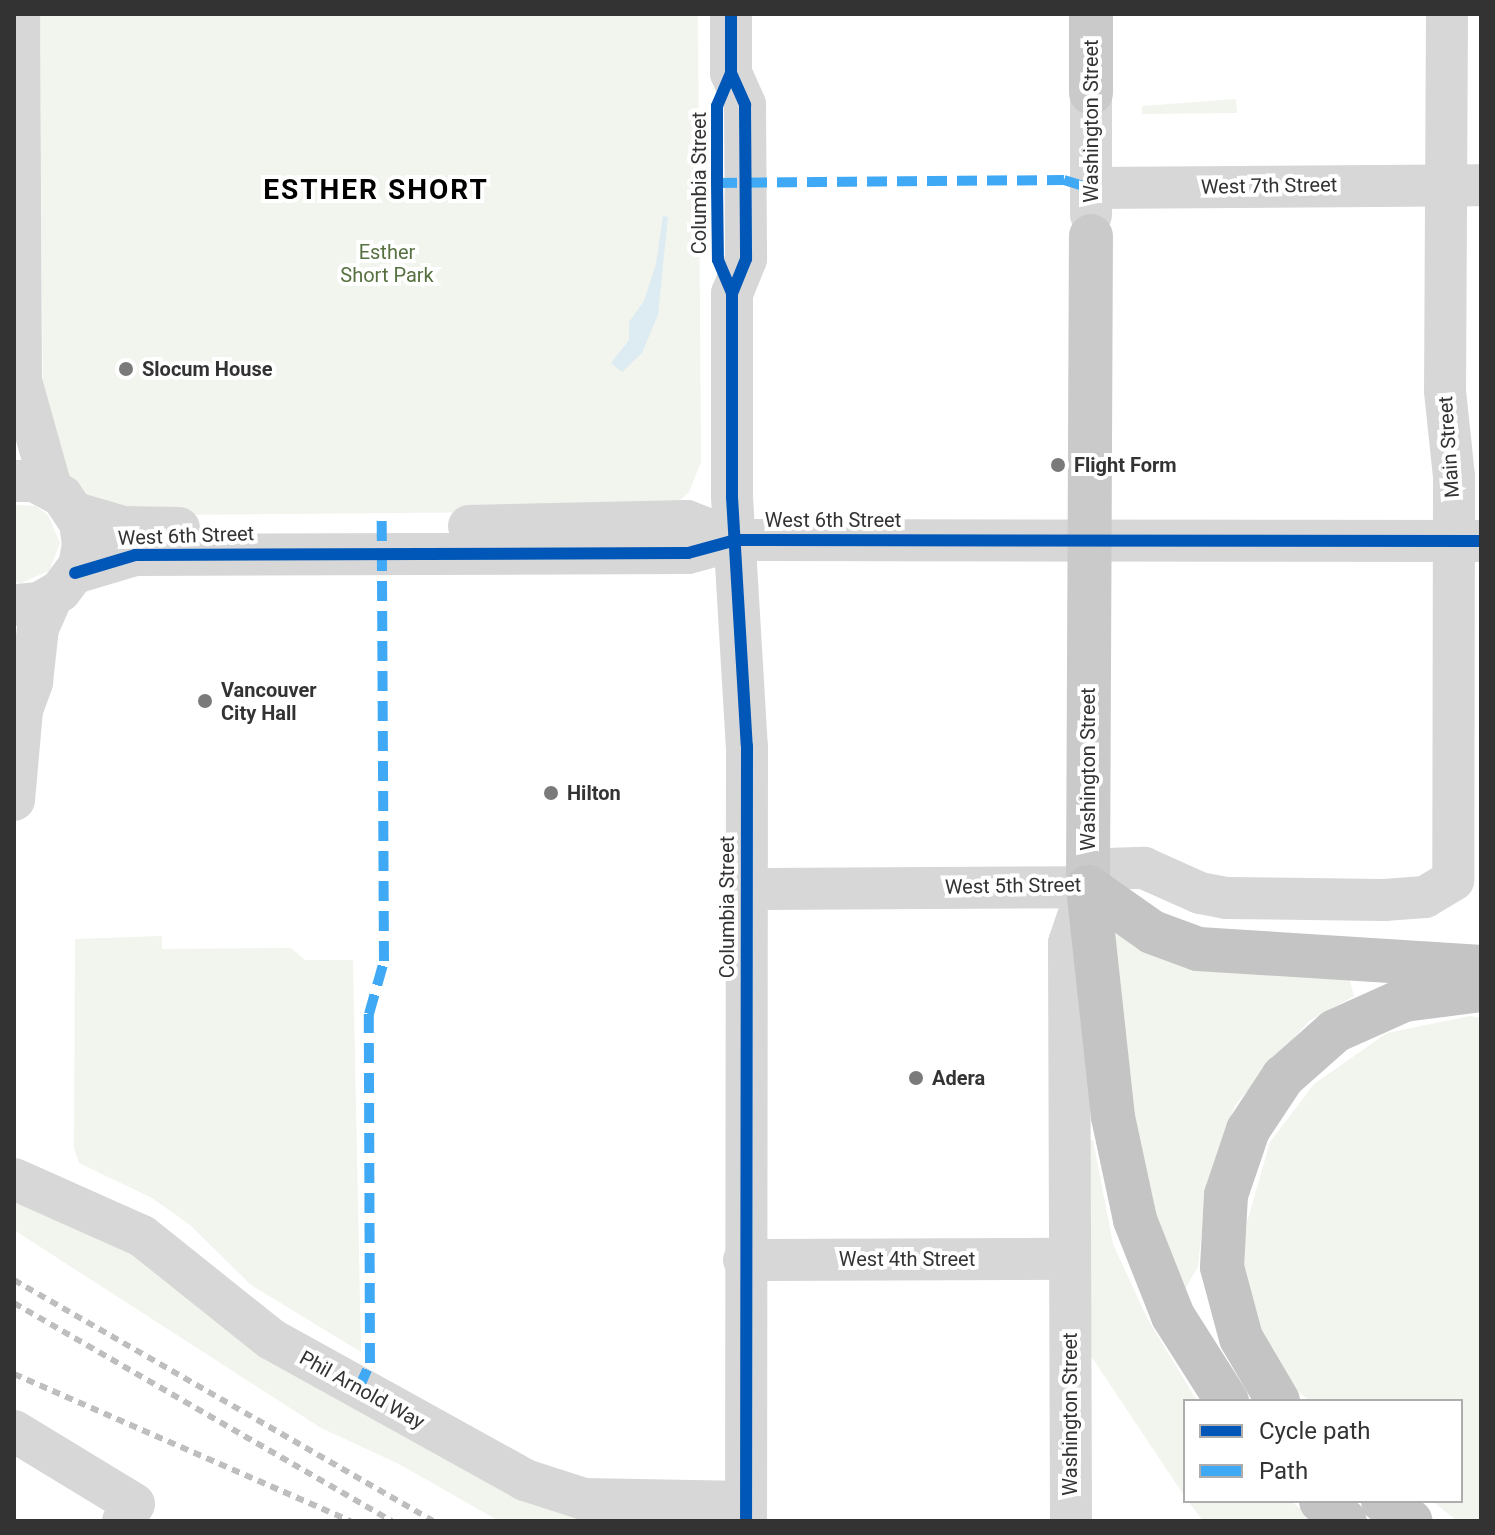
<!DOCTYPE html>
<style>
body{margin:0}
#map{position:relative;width:1495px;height:1535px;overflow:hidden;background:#fff;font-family:Roboto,sans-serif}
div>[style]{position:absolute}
.green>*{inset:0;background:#f1f5ed}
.water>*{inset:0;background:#ddebf3}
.minor>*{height:42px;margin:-21px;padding:0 21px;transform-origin:21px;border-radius:21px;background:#d7d7d7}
.major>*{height:44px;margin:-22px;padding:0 22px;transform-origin:22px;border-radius:22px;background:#cacaca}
.highway>*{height:44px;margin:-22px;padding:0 22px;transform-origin:22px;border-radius:22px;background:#c4c4c4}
.rail>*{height:6px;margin-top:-3px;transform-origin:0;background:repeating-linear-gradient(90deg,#bebebe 0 8px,transparent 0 14px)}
.quiet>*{height:10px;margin-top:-5px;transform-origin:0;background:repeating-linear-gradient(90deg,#3fa9f5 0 20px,transparent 0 30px)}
.cycleway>*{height:12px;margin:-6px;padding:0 6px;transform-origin:6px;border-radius:6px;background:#0057b8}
.dots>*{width:22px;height:22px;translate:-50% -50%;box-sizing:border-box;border:4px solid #fff;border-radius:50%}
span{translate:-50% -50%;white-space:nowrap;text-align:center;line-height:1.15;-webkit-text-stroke:8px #fff;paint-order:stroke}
.street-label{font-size:20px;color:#333}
.park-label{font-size:20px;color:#56703f}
.poi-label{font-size:20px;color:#333;font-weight:700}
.left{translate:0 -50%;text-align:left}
.district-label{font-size:28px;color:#000;font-weight:700;letter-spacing:2px}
.frame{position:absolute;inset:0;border:16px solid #333;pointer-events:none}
.legend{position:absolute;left:1183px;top:1399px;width:280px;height:104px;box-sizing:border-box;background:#fff;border:2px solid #adadad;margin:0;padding:10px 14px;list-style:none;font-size:24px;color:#333}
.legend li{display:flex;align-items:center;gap:16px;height:40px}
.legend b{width:40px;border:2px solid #adadad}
</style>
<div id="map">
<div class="green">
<div style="clip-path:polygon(40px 14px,698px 14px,701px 462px,689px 492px,677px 503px,647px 511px,148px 515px,76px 491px,43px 419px)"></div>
<div style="clip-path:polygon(1236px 99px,1237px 113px,1142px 114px,1142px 106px)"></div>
<div style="clip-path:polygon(14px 505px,35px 506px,48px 515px,60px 543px,49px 571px,21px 583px,14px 582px)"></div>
<div style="clip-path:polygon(1112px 929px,1193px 969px,1349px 978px,1354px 996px,1309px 1021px,1235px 1105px,1207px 1183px,1198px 1266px,1182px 1295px,1134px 1168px)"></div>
<div style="clip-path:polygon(162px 936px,162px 949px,291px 948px,305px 960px,353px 960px,361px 1352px,251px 1285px,190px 1225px,152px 1198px,79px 1163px,74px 1148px,75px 939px)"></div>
<div style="clip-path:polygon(1470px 1016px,1481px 1018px,1481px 1521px,1457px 1521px,1432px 1501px,1461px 1501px,1461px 1401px,1310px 1401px,1295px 1389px,1254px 1323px,1243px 1264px,1247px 1222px,1270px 1142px,1314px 1084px,1387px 1033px)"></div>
<div style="clip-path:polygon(1093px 1140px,1113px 1244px,1147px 1318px,1197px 1401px,1185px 1401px,1185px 1497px,1091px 1356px,1082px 1141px)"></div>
<div style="clip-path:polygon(14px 1199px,123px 1242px,519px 1497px,700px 1521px,499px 1521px,399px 1464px,321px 1428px,14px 1230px)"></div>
<div style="clip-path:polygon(1188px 1501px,1291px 1501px,1315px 1521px,1203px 1521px)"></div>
</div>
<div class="water">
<div style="clip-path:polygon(663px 216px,668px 217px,658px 315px,642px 353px,622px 372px,611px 363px,629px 340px,629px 322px,644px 301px,656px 264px)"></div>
</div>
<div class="minor">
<div style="left:731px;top:14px;width:59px;rotate:90deg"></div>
<div style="left:731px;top:73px;width:35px;rotate:66deg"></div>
<div style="left:745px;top:105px;width:154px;rotate:89.6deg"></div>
<div style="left:746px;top:259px;width:37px;rotate:112deg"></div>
<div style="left:732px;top:293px;width:204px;rotate:90deg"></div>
<div style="left:732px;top:497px;width:249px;rotate:86.6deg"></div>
<div style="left:747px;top:746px;width:775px;rotate:90.07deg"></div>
<div style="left:1447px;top:14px;width:377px;rotate:90.3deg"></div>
<div style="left:1445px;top:391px;width:85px;rotate:84deg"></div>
<div style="left:1454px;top:476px;width:404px;rotate:90.1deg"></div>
<div style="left:1091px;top:93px;width:122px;rotate:90deg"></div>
<div style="left:1091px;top:188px;width:390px;rotate:-0.4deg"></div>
<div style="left:21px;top:381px;width:111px;rotate:74.3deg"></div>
<div style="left:14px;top:396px;width:17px;rotate:-65deg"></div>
<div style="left:21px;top:381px;width:367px;rotate:-90.3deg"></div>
<div style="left:14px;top:481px;width:20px"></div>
<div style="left:34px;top:481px;width:32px;rotate:28deg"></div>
<div style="left:62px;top:496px;width:32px;rotate:56deg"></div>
<div style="left:80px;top:523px;width:21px;rotate:82deg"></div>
<div style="left:83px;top:544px;width:22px;rotate:100deg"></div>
<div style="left:79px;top:566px;width:31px;rotate:127deg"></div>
<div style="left:60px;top:591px;width:24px;rotate:150deg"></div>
<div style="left:39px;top:603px;width:25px;rotate:175deg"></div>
<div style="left:76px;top:513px;width:49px;rotate:16.6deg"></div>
<div style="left:123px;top:527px;width:56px;rotate:1deg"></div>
<div style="left:469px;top:526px;width:218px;rotate:-1.3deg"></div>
<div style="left:687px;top:521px;width:53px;rotate:21.2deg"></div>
<div style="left:75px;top:573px;width:63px;rotate:-16.7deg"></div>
<div style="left:135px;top:555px;width:553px;rotate:-0.21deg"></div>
<div style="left:688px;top:553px;width:50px;rotate:-15.2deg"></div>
<div style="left:736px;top:540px;width:745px;rotate:0.08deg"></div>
<div style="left:14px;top:800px;width:90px;rotate:-84.9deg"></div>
<div style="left:22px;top:710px;width:30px;rotate:-70deg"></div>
<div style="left:32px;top:682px;width:54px;rotate:-83.7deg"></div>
<div style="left:38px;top:628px;width:34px;rotate:-66deg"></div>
<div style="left:748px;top:889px;width:340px;rotate:-0.3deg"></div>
<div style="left:1088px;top:887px;width:27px;rotate:-42deg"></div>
<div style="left:1108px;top:869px;width:36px;rotate:-2deg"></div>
<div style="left:1144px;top:868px;width:61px;rotate:24.1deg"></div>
<div style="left:1200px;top:893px;width:26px;rotate:11deg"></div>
<div style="left:1226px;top:898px;width:158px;rotate:0.7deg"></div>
<div style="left:1384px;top:900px;width:41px;rotate:-4.2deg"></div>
<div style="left:1425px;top:897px;width:33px;rotate:-31deg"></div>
<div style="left:14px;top:1179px;width:140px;rotate:24deg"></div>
<div style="left:142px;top:1236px;width:165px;rotate:38.6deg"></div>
<div style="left:271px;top:1339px;width:291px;rotate:29deg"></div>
<div style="left:525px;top:1480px;width:62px;rotate:17.9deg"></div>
<div style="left:584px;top:1499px;width:162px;rotate:1.1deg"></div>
<div style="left:744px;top:1260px;width:325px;rotate:-0.2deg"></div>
<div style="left:14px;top:1431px;width:140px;rotate:31.3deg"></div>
<div style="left:134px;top:1504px;width:20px;rotate:123deg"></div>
<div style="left:1071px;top:1521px;width:578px;rotate:-90.2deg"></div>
<div style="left:1069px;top:943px;width:59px;rotate:-71.3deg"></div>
</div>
<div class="major">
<div style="left:1091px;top:93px;width:79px;rotate:-90deg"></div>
<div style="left:1088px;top:887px;width:651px;rotate:-89.74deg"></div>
</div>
<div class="highway">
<div style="left:1088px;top:887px;width:231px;rotate:83.8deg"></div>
<div style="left:1113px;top:1117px;width:105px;rotate:77.9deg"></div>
<div style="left:1135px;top:1220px;width:103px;rotate:68.4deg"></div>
<div style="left:1173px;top:1316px;width:101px;rotate:57.6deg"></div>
<div style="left:1088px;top:887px;width:78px;rotate:35.1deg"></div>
<div style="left:1152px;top:932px;width:49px;rotate:20.3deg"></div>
<div style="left:1198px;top:949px;width:284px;rotate:3.6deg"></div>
<div style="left:1278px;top:1401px;width:73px;rotate:-120.4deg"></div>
<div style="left:1241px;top:1338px;width:73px;rotate:-105deg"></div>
<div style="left:1222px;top:1267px;width:72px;rotate:-86.8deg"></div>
<div style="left:1226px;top:1195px;width:69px;rotate:-71.3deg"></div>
<div style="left:1248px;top:1130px;width:64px;rotate:-56.6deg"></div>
<div style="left:1283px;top:1077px;width:69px;rotate:-41.5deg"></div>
<div style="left:1335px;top:1031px;width:76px;rotate:-24.2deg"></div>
<div style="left:1404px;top:1000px;width:78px;rotate:-7.4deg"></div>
<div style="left:1321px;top:1501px;width:31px;rotate:40deg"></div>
<div style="left:1383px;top:1501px;width:34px;rotate:36deg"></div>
</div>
<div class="rail">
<div style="left:14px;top:1280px;width:483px;rotate:29.9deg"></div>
<div style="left:14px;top:1303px;width:436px;rotate:30deg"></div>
<div style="left:14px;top:1374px;width:367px;rotate:23.6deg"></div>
</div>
<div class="quiet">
<div style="left:717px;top:183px;width:347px;rotate:-0.5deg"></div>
<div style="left:1064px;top:180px;width:28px;rotate:17deg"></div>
<div style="left:359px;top:1388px;width:27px;rotate:-66deg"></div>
<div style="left:370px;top:1363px;width:349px;rotate:-90.2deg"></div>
<div style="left:369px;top:1014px;width:55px;rotate:-74.2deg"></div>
<div style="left:384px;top:961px;width:448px;rotate:-90.3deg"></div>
</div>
<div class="cycleway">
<div style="left:731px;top:14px;width:59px;rotate:90deg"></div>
<div style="left:731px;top:73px;width:35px;rotate:66deg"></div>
<div style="left:745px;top:105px;width:154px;rotate:89.6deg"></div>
<div style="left:746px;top:259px;width:37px;rotate:112deg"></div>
<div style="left:732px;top:293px;width:204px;rotate:90deg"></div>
<div style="left:732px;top:497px;width:249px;rotate:86.6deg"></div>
<div style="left:747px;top:746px;width:775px;rotate:90.07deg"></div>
<div style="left:731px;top:73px;width:36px;rotate:113deg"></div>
<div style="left:717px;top:106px;width:77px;rotate:90deg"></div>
<div style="left:717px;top:183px;width:77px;rotate:89.3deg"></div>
<div style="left:718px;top:260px;width:36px;rotate:67deg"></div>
<div style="left:75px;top:573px;width:63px;rotate:-16.7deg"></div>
<div style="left:135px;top:555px;width:553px;rotate:-0.21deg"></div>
<div style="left:688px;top:553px;width:50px;rotate:-15.2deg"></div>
<div style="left:736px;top:540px;width:745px;rotate:0.08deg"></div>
</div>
<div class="dots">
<div style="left:126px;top:369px;background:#7a7a7a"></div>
<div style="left:1058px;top:465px;background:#7a7a7a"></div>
<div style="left:205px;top:701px;background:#7a7a7a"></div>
<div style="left:551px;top:793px;background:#7a7a7a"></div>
<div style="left:916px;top:1078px;background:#7a7a7a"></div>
</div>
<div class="street-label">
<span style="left:1091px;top:121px;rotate:-90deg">Washington Street</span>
<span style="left:699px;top:183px;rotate:-90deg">Columbia Street</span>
<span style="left:1269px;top:186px;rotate:-1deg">West 7th Street</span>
<span style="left:1449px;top:447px;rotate:-94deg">Main Street</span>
<span style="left:833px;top:520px">West 6th Street</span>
<span style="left:186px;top:536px;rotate:-2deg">West 6th Street</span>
<span style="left:1088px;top:769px;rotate:-90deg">Washington Street</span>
<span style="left:1013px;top:886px;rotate:-1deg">West 5th Street</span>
<span style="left:727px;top:907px;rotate:-90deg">Columbia Street</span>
<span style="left:907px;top:1259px">West 4th Street</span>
<span style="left:362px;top:1390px;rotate:29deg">Phil Arnold Way</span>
<span style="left:1070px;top:1414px;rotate:-90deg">Washington Street</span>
</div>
<div class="park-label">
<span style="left:387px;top:264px">Esther<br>Short Park</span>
</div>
<div class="poi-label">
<span class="left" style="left:142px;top:369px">Slocum House</span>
<span class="left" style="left:1074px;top:465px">Flight Form</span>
<span class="left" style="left:221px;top:702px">Vancouver<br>City Hall</span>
<span class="left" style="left:567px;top:793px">Hilton</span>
<span class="left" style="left:932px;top:1078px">Adera</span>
</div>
<div class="district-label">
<span style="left:376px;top:190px">ESTHER SHORT</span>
</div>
<div class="frame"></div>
<ul class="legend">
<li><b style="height:10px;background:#0057b8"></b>Cycle path</li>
<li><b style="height:10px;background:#3fa9f5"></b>Path</li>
</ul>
</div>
